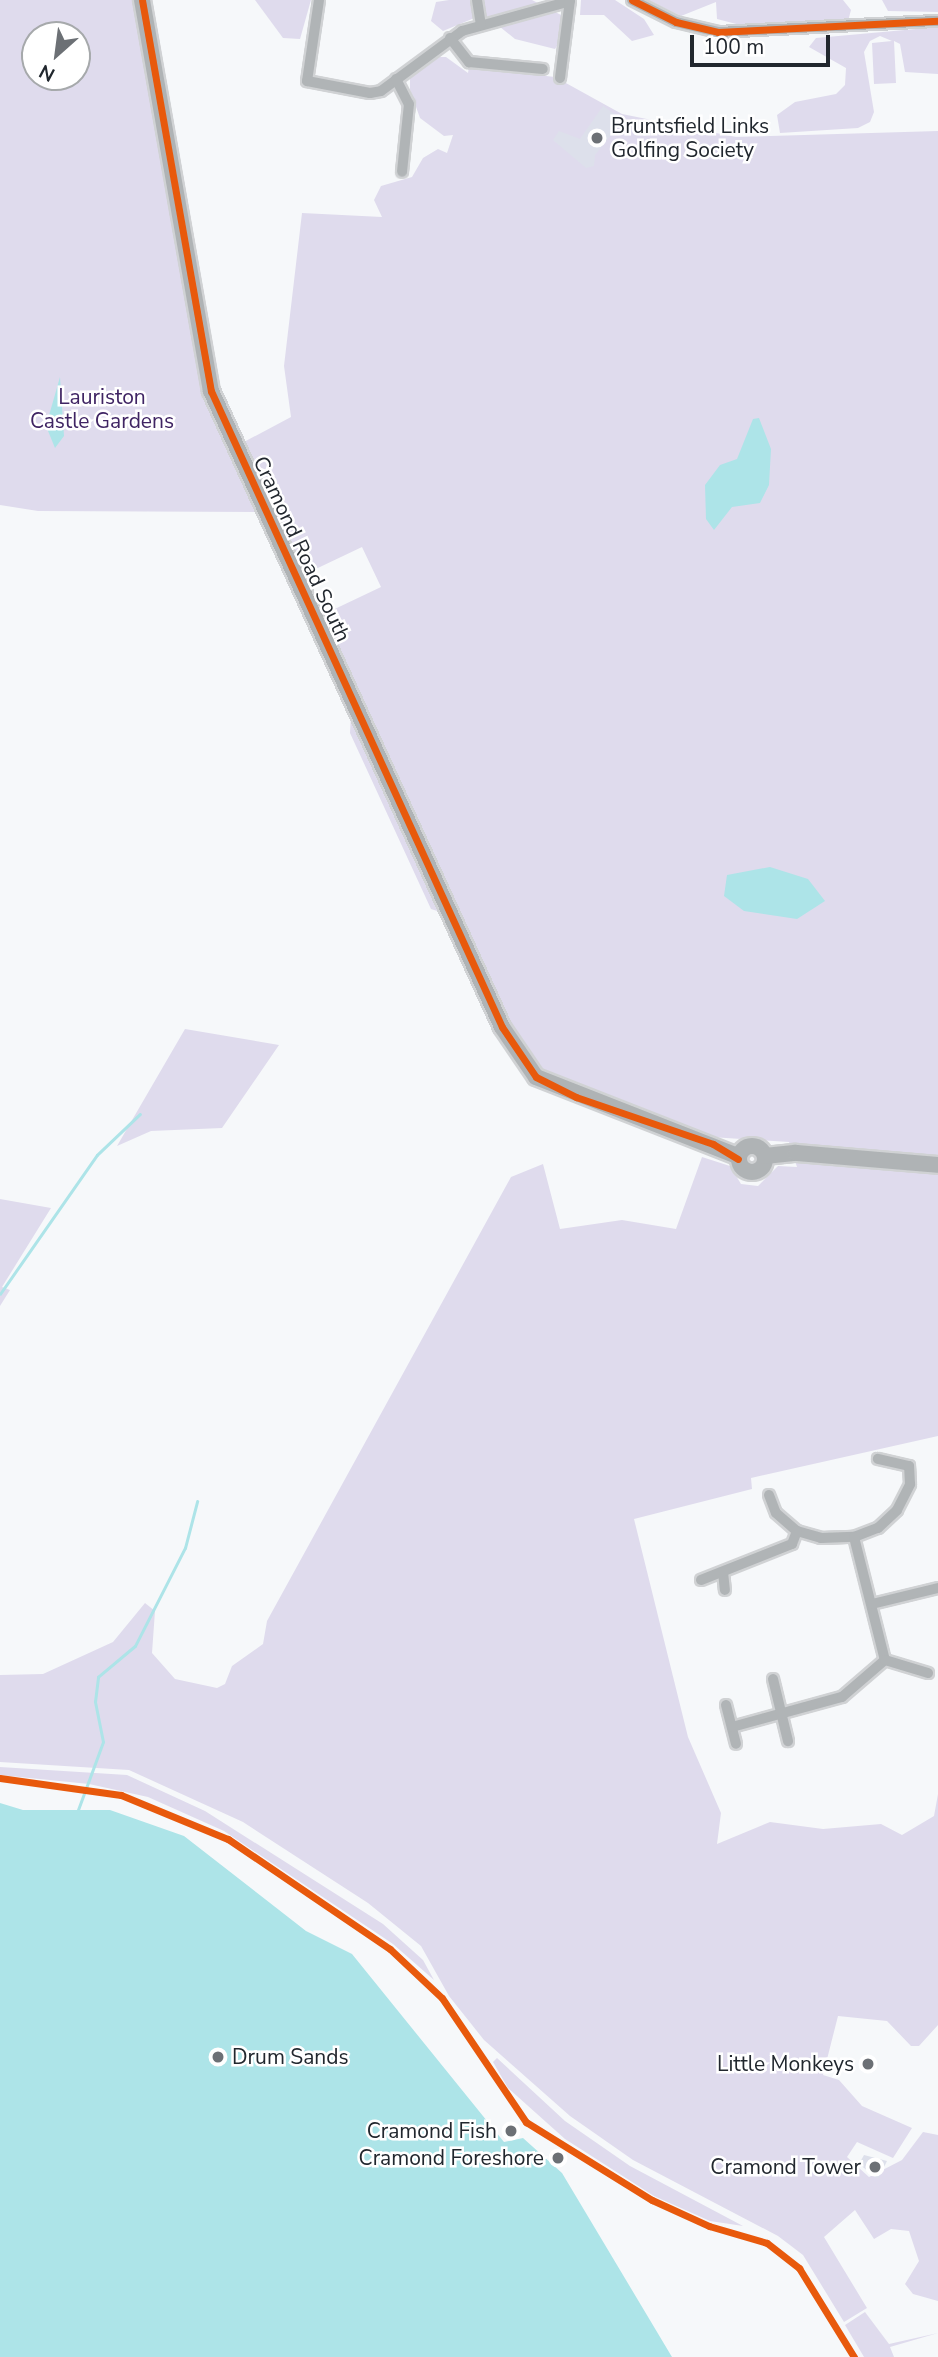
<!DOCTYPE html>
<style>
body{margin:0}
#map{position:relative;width:938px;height:2357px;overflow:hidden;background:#f6f8fa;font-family:"Nunito Sans",sans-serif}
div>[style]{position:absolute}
.green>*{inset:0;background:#dfdbed}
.water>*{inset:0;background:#ade4e8}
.stream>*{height:2.5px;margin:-1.25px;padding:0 1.25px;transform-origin:1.25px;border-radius:1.25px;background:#ade4e8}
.building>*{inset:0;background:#dde0eb}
.roads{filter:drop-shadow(2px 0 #d0d2d4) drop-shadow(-2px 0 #d0d2d4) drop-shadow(0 2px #d0d2d4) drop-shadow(0 -2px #d0d2d4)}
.street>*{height:10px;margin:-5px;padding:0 5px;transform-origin:5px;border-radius:5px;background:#b0b4b6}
.secondary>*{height:16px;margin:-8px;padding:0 8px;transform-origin:8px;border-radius:8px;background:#afb3b5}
.secondary>.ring{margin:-8px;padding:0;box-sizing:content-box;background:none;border:16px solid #afb3b5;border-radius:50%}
.cycleway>*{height:7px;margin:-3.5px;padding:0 3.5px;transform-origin:3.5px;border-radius:3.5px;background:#e8590c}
.dots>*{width:19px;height:19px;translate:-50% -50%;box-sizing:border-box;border:4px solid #fff;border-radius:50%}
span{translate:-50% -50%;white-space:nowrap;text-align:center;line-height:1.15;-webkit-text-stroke:5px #fff;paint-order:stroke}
.poi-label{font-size:21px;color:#21272e}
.left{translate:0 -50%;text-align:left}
.right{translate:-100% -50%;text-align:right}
.park-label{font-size:21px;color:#3f2463}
.street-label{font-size:21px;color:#21272e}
.north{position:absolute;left:21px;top:21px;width:70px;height:70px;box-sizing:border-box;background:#fff;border:2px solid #a6a9ab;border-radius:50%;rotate:208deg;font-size:19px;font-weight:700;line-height:28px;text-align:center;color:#21272e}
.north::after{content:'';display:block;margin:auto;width:24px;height:32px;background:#6c7075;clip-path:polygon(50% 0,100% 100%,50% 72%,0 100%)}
.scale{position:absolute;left:690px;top:35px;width:140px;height:32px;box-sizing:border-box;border:4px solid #21272e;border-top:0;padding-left:9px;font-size:21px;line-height:24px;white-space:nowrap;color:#21272e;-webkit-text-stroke:5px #fff;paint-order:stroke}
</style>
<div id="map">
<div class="green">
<div style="clip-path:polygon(evenodd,0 0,135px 0,201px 387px,257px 512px,38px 511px,0 505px,0 0,35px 35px,77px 35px,77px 77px,35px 77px,35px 35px)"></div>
<div style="clip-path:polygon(255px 0,311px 0,300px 39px,283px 38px)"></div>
<div style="clip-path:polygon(449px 0,532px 0,563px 16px,559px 43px,555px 49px,515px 39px,484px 14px,443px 31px,431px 21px,436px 2px)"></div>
<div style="clip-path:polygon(581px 0,615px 0,644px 19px,654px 35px,632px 41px,604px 15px,580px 15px)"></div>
<div style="clip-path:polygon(648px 0,843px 0,851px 10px,848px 21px,748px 27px,717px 19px,716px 2px,681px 16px)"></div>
<div style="clip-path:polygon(882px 0,938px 0,938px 12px,888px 11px)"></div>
<div style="clip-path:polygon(938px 27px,938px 74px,905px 72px,900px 44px,894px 41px,896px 83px,874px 84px,872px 43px,892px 41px,880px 36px,870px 41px,864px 52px,874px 112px,870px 122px,858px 128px,780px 133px,777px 115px,795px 102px,836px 94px,845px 85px,846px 68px,809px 47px,816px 38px)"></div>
<div style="clip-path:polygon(434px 57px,446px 57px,468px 73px,469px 67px,555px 77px,622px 114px,736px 137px,938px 131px,938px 1436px,751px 1478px,752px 1489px,634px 1519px,688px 1737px,721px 1813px,717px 1844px,770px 1822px,823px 1829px,881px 1824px,902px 1835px,934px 1816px,938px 1794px,938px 2025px,919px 2046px,911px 2046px,887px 2021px,838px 2016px,823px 2075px,839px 2080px,862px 2106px,912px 2128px,893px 2158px,857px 2142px,847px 2157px,869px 2177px,902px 2160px,923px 2132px,938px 2135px,938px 2301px,913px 2294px,905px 2284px,919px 2261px,909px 2231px,891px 2229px,874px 2239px,855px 2210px,824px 2237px,867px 2308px,844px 2322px,803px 2255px,778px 2236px,633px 2160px,570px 2116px,484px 2040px,449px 1996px,421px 1946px,368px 1903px,243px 1822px,129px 1770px,0 1762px,0 1675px,43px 1674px,113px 1642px,145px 1603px,155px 1611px,152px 1653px,175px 1679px,217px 1688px,225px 1684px,232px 1666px,263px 1644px,267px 1621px,511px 1177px,543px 1164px,560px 1229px,622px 1220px,676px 1229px,702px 1157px,730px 1166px,741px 1184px,758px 1186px,778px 1166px,797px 1167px,789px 1142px,711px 1137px,563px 1084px,530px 1065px,453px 916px,431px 909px,350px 733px,351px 713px,320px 616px,381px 587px,362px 547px,301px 576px,242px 443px,291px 417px,284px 366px,302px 213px,382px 217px,374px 200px,381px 186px,412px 177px,423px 158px,438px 149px,447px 153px,453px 135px,444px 136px,420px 118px,410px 90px,410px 78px)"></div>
<div style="clip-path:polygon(185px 1029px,279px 1045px,222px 1128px,151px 1131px,117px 1146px)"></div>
<div style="clip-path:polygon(0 1199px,51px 1208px,2px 1287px,10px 1290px,0 1306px)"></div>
<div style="clip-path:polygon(0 1767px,127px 1775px,205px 1811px,383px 1924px,423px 1960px,434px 1980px,393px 1944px,224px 1831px,148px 1797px,89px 1784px,0 1775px)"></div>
<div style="clip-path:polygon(497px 2058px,565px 2121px,630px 2166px,743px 2226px,710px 2221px,654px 2196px,565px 2139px,508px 2088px,493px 2062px)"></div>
<div style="clip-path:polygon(865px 2312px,889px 2344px,938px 2333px,890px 2347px,894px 2357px,864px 2357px,845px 2325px)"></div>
</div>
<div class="water">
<div style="clip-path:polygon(60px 377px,64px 436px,55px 448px,46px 426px)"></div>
<div style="clip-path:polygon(759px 418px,771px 449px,769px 485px,760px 503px,732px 507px,714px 530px,706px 519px,705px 485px,720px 465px,737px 459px,753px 419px)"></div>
<div style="clip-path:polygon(770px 867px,808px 879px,825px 901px,797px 919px,744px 911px,724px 896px,727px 875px)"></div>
<div style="clip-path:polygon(0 1803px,23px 1810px,110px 1810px,184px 1836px,306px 1931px,352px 1954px,504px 2142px,523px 2138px,562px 2173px,672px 2357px,0 2357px)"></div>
</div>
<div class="stream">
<div style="left:0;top:1294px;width:169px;rotate:-55.1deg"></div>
<div style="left:97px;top:1155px;width:59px;rotate:-43.6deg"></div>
<div style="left:78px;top:1810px;width:72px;rotate:-69.8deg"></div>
<div style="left:103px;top:1742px;width:41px;rotate:-101.3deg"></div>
<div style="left:95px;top:1702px;width:25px;rotate:-83deg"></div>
<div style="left:98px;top:1677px;width:48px;rotate:-40deg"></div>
<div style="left:135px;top:1646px;width:110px;rotate:-63deg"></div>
<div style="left:185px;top:1548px;width:48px;rotate:-75.4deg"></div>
</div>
<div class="building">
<div style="clip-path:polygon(603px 106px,623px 120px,595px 155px,594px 166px,586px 168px,553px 140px,559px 131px,580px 139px)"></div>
<div style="clip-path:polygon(864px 2155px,887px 2161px,878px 2179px,859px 2164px)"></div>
</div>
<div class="roads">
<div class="street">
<div style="left:319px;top:0;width:82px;rotate:98.4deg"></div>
<div style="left:307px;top:81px;width:64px;rotate:10.8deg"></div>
<div style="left:370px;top:93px;width:11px;rotate:-10deg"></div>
<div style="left:381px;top:91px;width:101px;rotate:-36.5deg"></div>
<div style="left:462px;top:31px;width:112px;rotate:-15.5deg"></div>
<div style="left:477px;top:0;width:25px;rotate:81deg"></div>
<div style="left:632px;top:0;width:49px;rotate:26.6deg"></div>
<div style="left:676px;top:22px;width:43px;rotate:13.4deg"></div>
<div style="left:718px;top:32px;width:220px;rotate:-2.9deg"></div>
<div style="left:450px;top:38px;width:31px;rotate:52deg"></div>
<div style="left:469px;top:62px;width:74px;rotate:5.4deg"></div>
<div style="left:560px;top:78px;width:79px;rotate:-82.7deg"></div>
<div style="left:396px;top:79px;width:28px;rotate:63deg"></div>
<div style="left:409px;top:104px;width:68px;rotate:95.9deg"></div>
<div style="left:769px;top:1495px;width:19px;rotate:69deg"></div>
<div style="left:776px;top:1513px;width:28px;rotate:41deg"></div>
<div style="left:797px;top:1531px;width:25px;rotate:16deg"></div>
<div style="left:821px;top:1538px;width:33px;rotate:-2deg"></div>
<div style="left:854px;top:1537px;width:26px;rotate:-21deg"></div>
<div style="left:878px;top:1528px;width:26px;rotate:-43deg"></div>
<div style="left:897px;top:1510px;width:29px;rotate:-63deg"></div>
<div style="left:910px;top:1484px;width:18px;rotate:-93deg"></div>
<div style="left:909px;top:1466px;width:32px;rotate:-167deg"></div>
<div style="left:854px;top:1537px;width:127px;rotate:75.9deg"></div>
<div style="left:723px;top:1572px;width:18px;rotate:84deg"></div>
<div style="left:701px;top:1580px;width:98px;rotate:-21.6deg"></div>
<div style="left:792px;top:1544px;width:14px;rotate:-69deg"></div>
<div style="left:872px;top:1604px;width:68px;rotate:-13.6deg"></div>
<div style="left:773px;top:1679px;width:64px;rotate:76.4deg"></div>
<div style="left:726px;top:1705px;width:40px;rotate:75.6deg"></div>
<div style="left:732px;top:1727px;width:114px;rotate:-15.3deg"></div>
<div style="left:842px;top:1697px;width:57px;rotate:-40.7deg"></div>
<div style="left:885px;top:1660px;width:45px;rotate:16.8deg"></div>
</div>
<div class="secondary">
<div style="left:142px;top:0;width:397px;rotate:80deg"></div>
<div style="left:211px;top:391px;width:699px;rotate:65.41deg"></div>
<div style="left:502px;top:1027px;width:60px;rotate:55.8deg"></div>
<div style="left:536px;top:1077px;width:217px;rotate:21.4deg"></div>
<div class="ring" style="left:739px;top:1146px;width:10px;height:10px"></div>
<div style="left:765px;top:1156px;width:31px;rotate:-6deg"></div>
<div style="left:796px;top:1153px;width:143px;rotate:4.8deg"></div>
</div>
</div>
<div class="cycleway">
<div style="left:142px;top:0;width:397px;rotate:80deg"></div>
<div style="left:211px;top:391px;width:699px;rotate:65.41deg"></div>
<div style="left:502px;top:1027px;width:60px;rotate:55.8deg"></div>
<div style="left:536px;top:1077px;width:45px;rotate:26.6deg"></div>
<div style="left:576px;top:1097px;width:145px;rotate:18.9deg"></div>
<div style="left:713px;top:1144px;width:29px;rotate:31deg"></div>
<div style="left:632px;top:0;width:49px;rotate:26.6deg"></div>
<div style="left:676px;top:22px;width:43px;rotate:13.4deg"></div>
<div style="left:718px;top:32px;width:220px;rotate:-2.9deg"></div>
<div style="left:0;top:1778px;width:122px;rotate:8deg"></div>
<div style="left:121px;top:1795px;width:116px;rotate:22.4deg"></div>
<div style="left:228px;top:1839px;width:196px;rotate:34.2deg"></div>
<div style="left:390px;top:1949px;width:71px;rotate:43.3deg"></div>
<div style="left:442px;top:1998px;width:150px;rotate:55.9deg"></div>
<div style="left:526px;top:2122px;width:148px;rotate:31.8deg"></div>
<div style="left:652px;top:2200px;width:63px;rotate:24.5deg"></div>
<div style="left:709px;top:2226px;width:60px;rotate:16.3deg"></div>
<div style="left:767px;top:2243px;width:41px;rotate:38deg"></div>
<div style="left:799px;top:2268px;width:105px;rotate:58.3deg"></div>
</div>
<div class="dots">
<div style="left:597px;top:138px;background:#6c7075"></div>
<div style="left:218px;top:2057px;background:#6c7075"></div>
<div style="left:868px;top:2064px;background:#6c7075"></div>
<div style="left:511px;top:2131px;background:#6c7075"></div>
<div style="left:558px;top:2158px;background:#6c7075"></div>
<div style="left:875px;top:2167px;background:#6c7075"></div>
</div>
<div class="poi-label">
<span class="left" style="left:611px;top:138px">Bruntsfield Links<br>Golfing Society</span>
<span class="left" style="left:232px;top:2057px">Drum Sands</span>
<span class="right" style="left:854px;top:2064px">Little Monkeys</span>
<span class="right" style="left:497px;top:2131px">Cramond Fish</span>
<span class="right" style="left:544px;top:2158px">Cramond Foreshore</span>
<span class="right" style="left:861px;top:2167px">Cramond Tower</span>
</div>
<div class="park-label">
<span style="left:102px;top:409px">Lauriston<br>Castle Gardens</span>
</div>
<div class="street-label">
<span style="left:302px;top:549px;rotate:65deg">Cramond Road South</span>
</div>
<div class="north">N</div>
<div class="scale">100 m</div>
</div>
